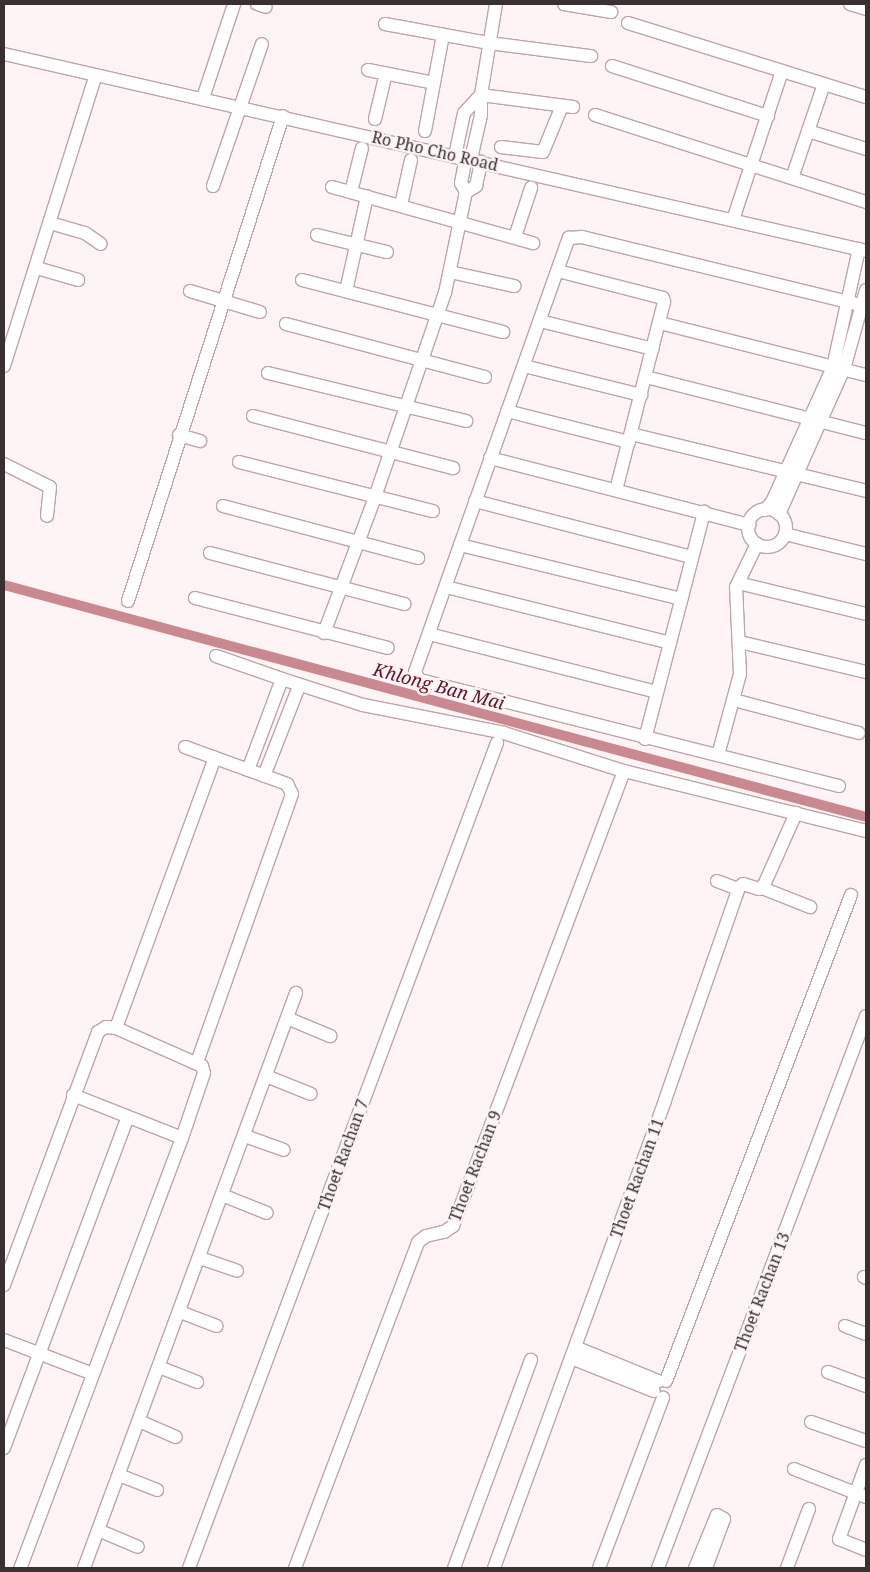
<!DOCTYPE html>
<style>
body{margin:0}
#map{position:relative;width:870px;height:1572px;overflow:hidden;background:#fef4f5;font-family:"Noto Serif",serif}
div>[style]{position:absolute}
.canal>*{height:10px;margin:-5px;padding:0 5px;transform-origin:5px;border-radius:5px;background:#ca8890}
.roads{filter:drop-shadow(1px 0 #bda5a8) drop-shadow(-1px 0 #bda5a8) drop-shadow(0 1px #bda5a8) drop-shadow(0 -1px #bda5a8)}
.minor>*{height:12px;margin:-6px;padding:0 6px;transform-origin:6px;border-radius:6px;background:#fff}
.minor>.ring{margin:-6px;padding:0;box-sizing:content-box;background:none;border:12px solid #fff;border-radius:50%}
span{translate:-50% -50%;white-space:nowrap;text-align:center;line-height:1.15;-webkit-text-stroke:5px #fef4f5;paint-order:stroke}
.street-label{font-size:16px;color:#3a3031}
.water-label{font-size:18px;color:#621227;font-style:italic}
.frame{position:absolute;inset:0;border:5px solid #3a3031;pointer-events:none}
</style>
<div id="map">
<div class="canal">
<div style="left:4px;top:585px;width:893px;rotate:15.06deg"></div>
</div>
<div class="roads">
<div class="minor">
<div style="left:257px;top:4px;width:9px;rotate:18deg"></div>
<div style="left:496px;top:4px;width:92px;rotate:99.4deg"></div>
<div style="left:481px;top:95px;width:93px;rotate:7.4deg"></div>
<div style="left:564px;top:4px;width:48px;rotate:9.7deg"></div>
<div style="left:850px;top:4px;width:17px;rotate:17deg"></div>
<div style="left:628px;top:23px;width:249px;rotate:17.3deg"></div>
<div style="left:385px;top:24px;width:106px;rotate:10.4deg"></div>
<div style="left:489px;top:43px;width:103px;rotate:7.3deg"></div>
<div style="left:4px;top:54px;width:884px;rotate:12.87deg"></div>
<div style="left:612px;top:66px;width:164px;rotate:17.8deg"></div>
<div style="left:368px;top:70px;width:67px;rotate:11.1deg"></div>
<div style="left:203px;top:98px;width:99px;rotate:-71.7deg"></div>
<div style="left:595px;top:115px;width:285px;rotate:17.8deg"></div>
<div style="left:375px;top:119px;width:47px;rotate:-76.6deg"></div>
<div style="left:425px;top:131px;width:98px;rotate:-79.4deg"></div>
<div style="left:808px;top:131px;width:61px;rotate:17.2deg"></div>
<div style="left:501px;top:147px;width:42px;rotate:6.8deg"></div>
<div style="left:543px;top:152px;width:50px;rotate:-67.6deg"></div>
<div style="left:455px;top:156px;width:44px;rotate:-78.2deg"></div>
<div style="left:464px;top:113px;width:25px;rotate:-47deg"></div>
<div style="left:481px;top:95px;width:20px;rotate:90deg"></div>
<div style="left:481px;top:115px;width:45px;rotate:102.8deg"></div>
<div style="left:792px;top:178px;width:99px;rotate:-71.2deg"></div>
<div style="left:213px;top:186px;width:150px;rotate:-71deg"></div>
<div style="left:332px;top:187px;width:209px;rotate:15.6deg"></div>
<div style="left:351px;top:192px;width:45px;rotate:-76deg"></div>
<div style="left:466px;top:192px;width:12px;rotate:-31deg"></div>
<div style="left:476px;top:186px;width:25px;rotate:-78deg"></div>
<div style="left:401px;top:205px;width:46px;rotate:-77.5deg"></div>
<div style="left:733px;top:220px;width:157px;rotate:-71.8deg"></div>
<div style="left:50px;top:223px;width:36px;rotate:16deg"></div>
<div style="left:85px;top:233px;width:19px;rotate:35deg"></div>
<div style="left:317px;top:235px;width:72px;rotate:13.7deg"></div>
<div style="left:515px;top:237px;width:52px;rotate:-71.9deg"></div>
<div style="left:37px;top:268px;width:43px;rotate:16.3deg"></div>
<div style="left:558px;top:271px;width:108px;rotate:14.4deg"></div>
<div style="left:663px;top:298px;width:4px;rotate:76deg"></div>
<div style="left:664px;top:302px;width:194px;rotate:104.3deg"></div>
<div style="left:450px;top:272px;width:66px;rotate:12.3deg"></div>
<div style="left:302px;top:280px;width:208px;rotate:14.5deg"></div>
<div style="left:190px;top:291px;width:73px;rotate:16.7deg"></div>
<div style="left:346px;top:291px;width:97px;rotate:-77.5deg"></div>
<div style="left:540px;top:321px;width:116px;rotate:13.9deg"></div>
<div style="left:660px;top:323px;width:212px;rotate:14.2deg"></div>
<div style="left:286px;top:324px;width:206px;rotate:14.9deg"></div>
<div style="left:4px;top:366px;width:305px;rotate:-72.5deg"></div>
<div style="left:524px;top:366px;width:121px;rotate:13.9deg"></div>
<div style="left:268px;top:373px;width:204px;rotate:13.6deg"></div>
<div style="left:646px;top:377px;width:227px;rotate:14.3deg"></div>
<div style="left:507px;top:411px;width:126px;rotate:14.3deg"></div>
<div style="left:253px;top:416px;width:207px;rotate:14.6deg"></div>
<div style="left:631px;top:434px;width:242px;rotate:13.6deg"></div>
<div style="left:179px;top:435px;width:22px;rotate:16deg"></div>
<div style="left:490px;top:458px;width:268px;rotate:14.5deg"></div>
<div style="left:239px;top:462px;width:200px;rotate:14.2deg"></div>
<div style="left:4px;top:464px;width:51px;rotate:26.6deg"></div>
<div style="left:50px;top:487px;width:29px;rotate:96deg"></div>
<div style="left:475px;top:501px;width:224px;rotate:14.5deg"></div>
<div style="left:223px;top:506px;width:202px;rotate:14.9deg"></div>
<div class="ring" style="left:748px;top:509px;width:26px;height:26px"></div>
<div style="left:765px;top:510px;width:11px;rotate:-49deg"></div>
<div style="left:772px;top:502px;width:148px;rotate:-65.7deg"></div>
<div style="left:833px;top:367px;width:121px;rotate:-77.6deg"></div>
<div style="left:779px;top:514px;width:159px;rotate:-65.9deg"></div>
<div style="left:844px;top:369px;width:82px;rotate:-74.4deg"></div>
<div style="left:785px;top:534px;width:83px;rotate:13.9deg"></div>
<div style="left:460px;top:545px;width:228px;rotate:13.7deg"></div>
<div style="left:210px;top:553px;width:201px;rotate:14.7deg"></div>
<div style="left:738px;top:583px;width:132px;rotate:13.6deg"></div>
<div style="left:446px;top:587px;width:231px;rotate:14deg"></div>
<div style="left:195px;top:598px;width:199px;rotate:14.5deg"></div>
<div style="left:128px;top:601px;width:509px;rotate:-72.28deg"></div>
<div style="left:324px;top:633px;width:145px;rotate:-69.4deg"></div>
<div style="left:375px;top:497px;width:216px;rotate:-71.1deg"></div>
<div style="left:445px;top:293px;width:103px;rotate:-78.3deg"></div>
<div style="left:466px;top:192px;width:10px;rotate:-119deg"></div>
<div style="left:461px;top:183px;width:25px;rotate:-79deg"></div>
<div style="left:429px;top:634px;width:235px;rotate:14.3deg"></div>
<div style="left:740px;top:642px;width:130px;rotate:13.4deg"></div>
<div style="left:216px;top:656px;width:70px;rotate:19.2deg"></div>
<div style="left:734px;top:700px;width:129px;rotate:14.8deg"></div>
<div style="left:645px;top:739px;width:235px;rotate:-75.4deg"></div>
<div style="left:185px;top:747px;width:109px;rotate:19.9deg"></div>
<div style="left:287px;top:784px;width:11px;rotate:63deg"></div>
<div style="left:292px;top:794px;width:284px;rotate:109.5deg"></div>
<div style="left:718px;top:755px;width:84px;rotate:-74.8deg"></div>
<div style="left:740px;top:674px;width:87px;rotate:-92.6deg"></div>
<div style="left:736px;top:587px;width:48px;rotate:-64deg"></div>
<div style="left:248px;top:770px;width:97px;rotate:-69.5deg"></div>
<div style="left:282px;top:679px;width:85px;rotate:17.8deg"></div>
<div style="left:363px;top:705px;width:144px;rotate:11.2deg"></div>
<div style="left:504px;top:733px;width:126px;rotate:17.6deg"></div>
<div style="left:624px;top:771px;width:249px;rotate:13.9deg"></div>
<div style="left:264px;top:776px;width:97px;rotate:-68.7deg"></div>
<div style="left:839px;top:786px;width:433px;rotate:-165.8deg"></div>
<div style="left:419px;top:680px;width:9px;rotate:-117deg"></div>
<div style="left:415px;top:672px;width:461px;rotate:-70.5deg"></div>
<div style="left:569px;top:238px;width:13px;rotate:-4deg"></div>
<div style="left:582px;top:237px;width:292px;rotate:13.7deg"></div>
<div style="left:717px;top:881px;width:22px;rotate:21deg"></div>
<div style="left:762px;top:888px;width:52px;rotate:21.6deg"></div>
<div style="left:287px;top:1018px;width:47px;rotate:22.7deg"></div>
<div style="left:116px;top:1028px;width:288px;rotate:-69.9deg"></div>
<div style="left:266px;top:1076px;width:48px;rotate:21.8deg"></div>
<div style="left:73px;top:1095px;width:117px;rotate:21.5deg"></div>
<div style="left:245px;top:1136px;width:41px;rotate:19.7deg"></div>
<div style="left:222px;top:1195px;width:48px;rotate:21.8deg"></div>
<div style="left:200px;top:1258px;width:39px;rotate:19deg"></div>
<div style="left:864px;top:1277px;width:2px;rotate:27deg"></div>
<div style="left:4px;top:1285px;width:270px;rotate:-69.6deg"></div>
<div style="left:98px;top:1032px;width:9px;rotate:-32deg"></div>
<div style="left:106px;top:1027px;width:10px;rotate:6deg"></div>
<div style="left:116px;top:1028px;width:94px;rotate:23.8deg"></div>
<div style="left:202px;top:1066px;width:7px;rotate:74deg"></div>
<div style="left:204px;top:1073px;width:69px;rotate:108.7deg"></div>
<div style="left:182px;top:1138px;width:460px;rotate:110.6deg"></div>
<div style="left:180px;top:1312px;width:39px;rotate:21deg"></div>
<div style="left:845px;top:1326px;width:22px;rotate:21deg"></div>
<div style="left:4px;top:1340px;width:95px;rotate:20.9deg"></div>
<div style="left:575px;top:1347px;width:90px;rotate:22.3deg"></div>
<div style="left:571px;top:1358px;width:89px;rotate:21.7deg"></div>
<div style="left:159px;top:1367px;width:41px;rotate:21.5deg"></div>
<div style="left:828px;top:1372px;width:40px;rotate:20.2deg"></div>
<div style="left:666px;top:1381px;width:520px;rotate:-69.16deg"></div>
<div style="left:139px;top:1421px;width:40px;rotate:23.4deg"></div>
<div style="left:811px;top:1422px;width:58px;rotate:19.1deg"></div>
<div style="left:4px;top:1448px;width:353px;rotate:-69.5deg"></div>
<div style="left:866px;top:1465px;width:79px;rotate:110deg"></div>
<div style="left:839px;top:1539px;width:29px;rotate:22deg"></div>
<div style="left:794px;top:1469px;width:77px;rotate:21.3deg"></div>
<div style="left:119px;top:1475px;width:41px;rotate:21.5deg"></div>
<div style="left:98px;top:1530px;width:43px;rotate:23deg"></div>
<div style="left:84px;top:1568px;width:613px;rotate:-69.76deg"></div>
<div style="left:189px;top:1568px;width:881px;rotate:-69.53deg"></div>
<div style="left:295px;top:1568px;width:348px;rotate:-69.3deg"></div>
<div style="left:418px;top:1242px;width:10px;rotate:-37deg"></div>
<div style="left:426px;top:1236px;width:18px;rotate:-13deg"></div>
<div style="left:444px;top:1232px;width:11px;rotate:-34deg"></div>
<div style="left:453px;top:1226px;width:486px;rotate:-69.4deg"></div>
<div style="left:454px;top:1568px;width:222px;rotate:-69.7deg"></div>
<div style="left:494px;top:1568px;width:498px;rotate:-69.9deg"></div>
<div style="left:665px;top:1100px;width:225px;rotate:-70.8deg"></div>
<div style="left:739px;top:887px;width:5px;rotate:-37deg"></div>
<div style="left:743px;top:884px;width:17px;rotate:17deg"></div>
<div style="left:759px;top:889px;width:6px;rotate:-39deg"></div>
<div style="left:764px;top:885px;width:79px;rotate:-66deg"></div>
<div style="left:599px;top:1568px;width:182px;rotate:-69.4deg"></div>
<div style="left:658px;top:1568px;width:590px;rotate:-69.35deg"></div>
<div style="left:695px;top:1568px;width:57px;rotate:-67.5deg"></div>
<div style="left:717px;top:1515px;width:8px;rotate:30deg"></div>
<div style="left:724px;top:1519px;width:52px;rotate:110.2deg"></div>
<div style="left:787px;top:1568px;width:63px;rotate:-69.6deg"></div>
</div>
</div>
<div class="street-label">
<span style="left:435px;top:151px;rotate:13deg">Ro Pho Cho Road</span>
<span style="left:343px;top:1155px;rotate:-70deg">Thoet Rachan 7</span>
<span style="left:475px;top:1166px;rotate:-69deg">Thoet Rachan 9</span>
<span style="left:637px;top:1178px;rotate:-70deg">Thoet Rachan 11</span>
<span style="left:762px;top:1292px;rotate:-69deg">Thoet Rachan 13</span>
</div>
<div class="water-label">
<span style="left:439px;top:686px;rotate:15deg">Khlong Ban Mai</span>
</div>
<div class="frame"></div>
</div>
